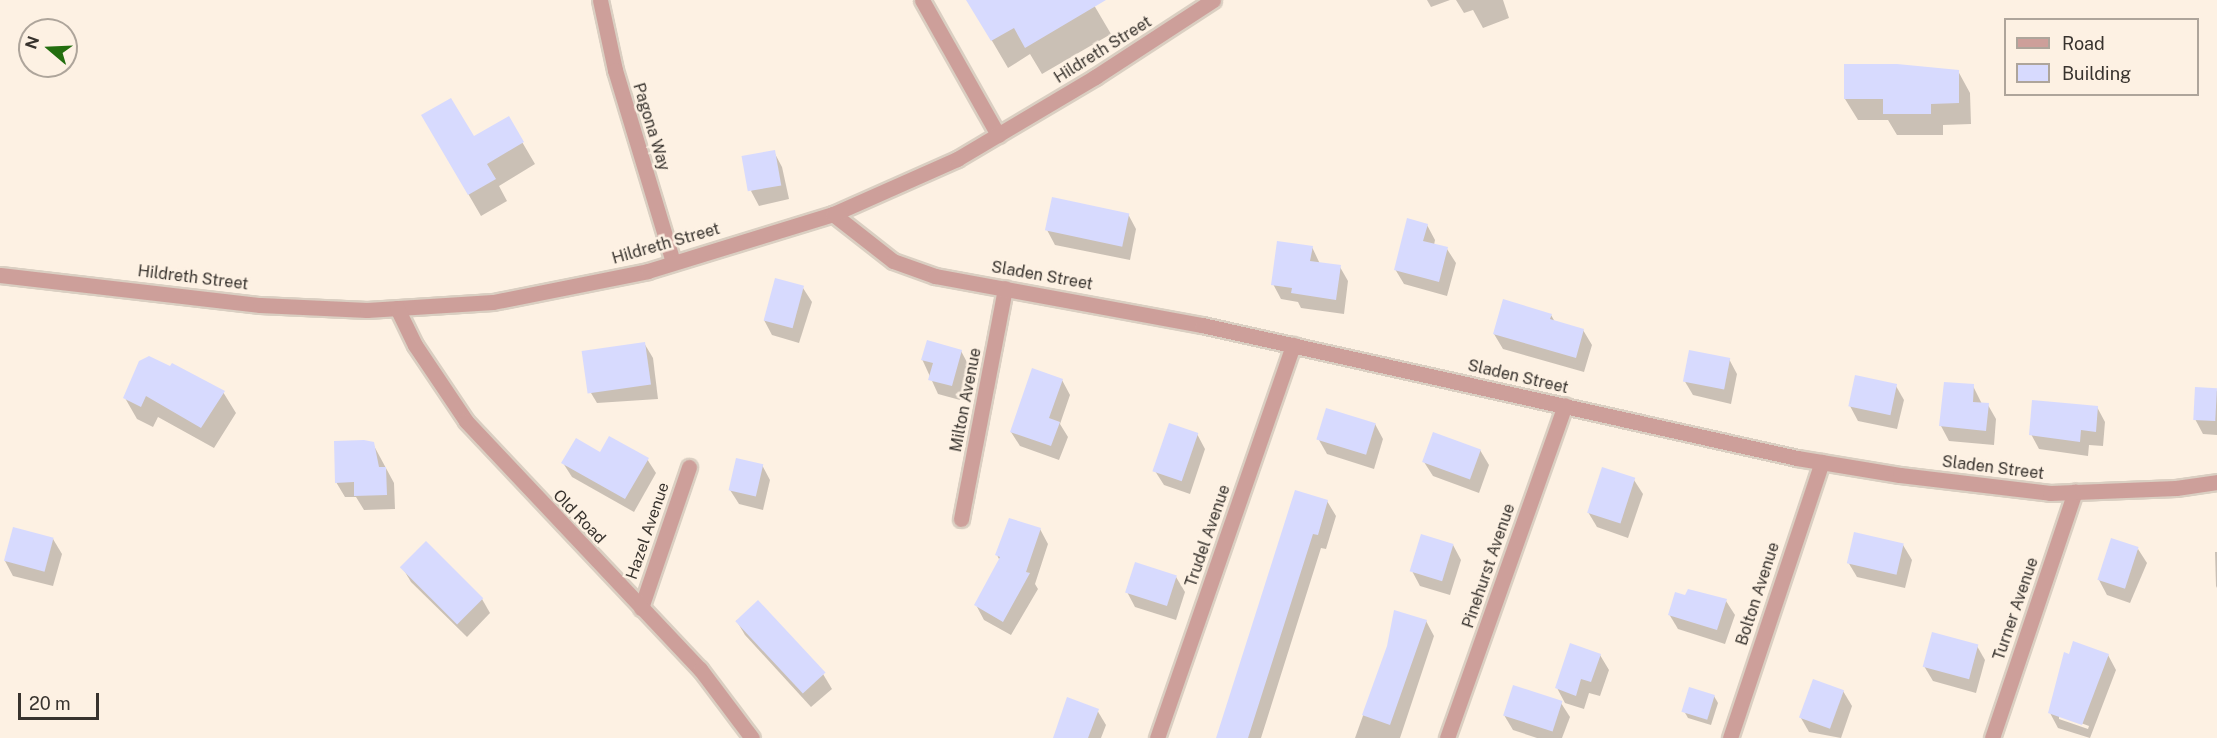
<!DOCTYPE html>
<style>
body{margin:0}
#map{position:relative;width:2217px;height:738px;overflow:hidden;background:#fdf1e3;font-family:"Public Sans",sans-serif}
div>[style]{position:absolute}
.shadow>*{inset:0;background:#0003}
.building>*{inset:0;background:#d7dafe;transform-origin:0 0}
.roads{filter:drop-shadow(2px 0 #dacfc2) drop-shadow(-2px 0 #dacfc2) drop-shadow(0 2px #dacfc2) drop-shadow(0 -2px #dacfc2)}
.service>*{height:15px;margin:-7.5px;padding:0 7.5px;transform-origin:7.5px;border-radius:7.5px;background:#cd9f9a}
.minor>*{height:15px;margin:-7.5px;padding:0 7.5px;transform-origin:7.5px;border-radius:7.5px;background:#cd9f9a}
.tertiary>*{height:15px;margin:-7.5px;padding:0 7.5px;transform-origin:7.5px;border-radius:7.5px;background:#cd9f9a}
span{translate:-50% -50%;white-space:nowrap;text-align:center;line-height:1.15;-webkit-text-stroke:5px #fdf1e3;paint-order:stroke}
.street-label{font-size:16px;color:#38332e}
.legend{position:absolute;left:2004px;top:18px;width:195px;height:78px;box-sizing:border-box;background:#fdf1e3;border:2px solid #aea59b;margin:0;padding:8px 10px;list-style:none;font-size:18px;color:#38332e}
.legend li{display:flex;align-items:center;gap:12px;height:30px}
.legend b{width:30px;border:2px solid #aea59b}
.north{position:absolute;left:18px;top:18px;width:60px;height:60px;box-sizing:border-box;background:#fdf1e3;border:2px solid #aea59b;border-radius:50%;rotate:289deg;font-size:16px;font-weight:700;line-height:24px;text-align:center;color:#38332e}
.north::after{content:'';display:block;margin:auto;width:21px;height:27px;background:#236e0f;clip-path:polygon(50% 0,100% 100%,50% 72%,0 100%)}
.scale{position:absolute;left:18px;top:693px;width:81px;height:27px;box-sizing:border-box;border:3px solid #38332e;border-top:0;padding-left:8px;font-size:18px;line-height:21px;white-space:nowrap;color:#38332e;-webkit-text-stroke:4px #fdf1e3;paint-order:stroke}
</style>
<div id="map">
<div class="shadow">
<div style="clip-path:polygon(968px 0,1091px 0,1111px 34px,1042px 74px,1030px 54px,1008px 68px)"></div>
<div style="clip-path:polygon(1427px 0,1450px 0,1431px 7px)"></div>
<div style="clip-path:polygon(1456px 0,1503px 0,1509px 18px,1483px 28px,1473px 10px,1464px 13px)"></div>
<div style="clip-path:polygon(1958px 71px,1970px 93px,1971px 124px,1943px 125px,1943px 135px,1897px 135px,1888px 120px,1858px 120px,1845px 99px)"></div>
<div style="clip-path:polygon(423px 116px,473px 138px,508px 118px,535px 164px,499px 186px,507px 201px,481px 216px)"></div>
<div style="clip-path:polygon(774px 152px,782px 167px,789px 199px,759px 206px,751px 191px)"></div>
<div style="clip-path:polygon(1128px 214px,1136px 229px,1130px 260px,1055px 245px,1047px 230px)"></div>
<div style="clip-path:polygon(1427px 225px,1435px 240px,1434px 245px,1447px 249px,1456px 263px,1447px 296px,1404px 284px,1395px 269px)"></div>
<div style="clip-path:polygon(1312px 247px,1320px 264px,1340px 267px,1348px 281px,1344px 314px,1301px 308px,1298px 302px,1281px 299px,1273px 284px)"></div>
<div style="clip-path:polygon(803px 288px,812px 302px,799px 343px,772px 335px,764px 320px)"></div>
<div style="clip-path:polygon(1551px 315px,1555px 322px,1583px 330px,1592px 345px,1584px 372px,1503px 349px,1494px 334px)"></div>
<div style="clip-path:polygon(644px 343px,653px 358px,658px 399px,597px 403px,588px 388px)"></div>
<div style="clip-path:polygon(961px 351px,969px 366px,960px 400px,938px 394px,922px 359px)"></div>
<div style="clip-path:polygon(1729px 359px,1737px 374px,1731px 404px,1693px 395px,1684px 380px)"></div>
<div style="clip-path:polygon(140px 362px,223px 392px,236px 413px,214px 448px,158px 417px,153px 427px,137px 419px,125px 398px)"></div>
<div style="clip-path:polygon(1062px 380px,1070px 395px,1060px 424px,1068px 437px,1059px 460px,1020px 446px,1011px 432px)"></div>
<div style="clip-path:polygon(1896px 386px,1904px 400px,1897px 429px,1858px 421px,1850px 406px)"></div>
<div style="clip-path:polygon(1973px 386px,1982px 404px,1988px 405px,1996px 419px,1994px 445px,1949px 441px,1941px 426px)"></div>
<div style="clip-path:polygon(2217px 390px,2217px 435px,2203px 434px,2195px 419px)"></div>
<div style="clip-path:polygon(2097px 407px,2105px 422px,2103px 446px,2089px 445px,2088px 456px,2039px 449px,2031px 434px)"></div>
<div style="clip-path:polygon(1375px 424px,1383px 439px,1374px 469px,1327px 454px,1319px 440px)"></div>
<div style="clip-path:polygon(1197px 434px,1205px 449px,1190px 494px,1164px 485px,1155px 471px)"></div>
<div style="clip-path:polygon(373px 444px,394px 483px,395px 509px,364px 510px,356px 497px,345px 497px,336px 482px)"></div>
<div style="clip-path:polygon(1480px 450px,1489px 465px,1479px 493px,1433px 476px,1424px 462px)"></div>
<div style="clip-path:polygon(600px 454px,647px 459px,656px 473px,634px 512px,572px 477px,563px 463px)"></div>
<div style="clip-path:polygon(762px 465px,770px 480px,763px 510px,739px 504px,730px 490px)"></div>
<div style="clip-path:polygon(1634px 480px,1643px 494px,1628px 538px,1597px 527px,1588px 512px)"></div>
<div style="clip-path:polygon(1327px 501px,1336px 516px,1326px 549px,1321px 548px,1261px 738px,1219px 738px)"></div>
<div style="clip-path:polygon(1040px 529px,1048px 544px,1035px 584px,1038px 589px,1011px 635px,984px 620px,976px 605px,1000px 561px,997px 555px)"></div>
<div style="clip-path:polygon(53px 539px,62px 554px,53px 586px,13px 576px,5px 561px)"></div>
<div style="clip-path:polygon(1453px 545px,1461px 560px,1450px 595px,1420px 586px,1412px 571px)"></div>
<div style="clip-path:polygon(1903px 545px,1912px 560px,1905px 588px,1857px 577px,1848px 562px)"></div>
<div style="clip-path:polygon(2138px 549px,2147px 563px,2130px 603px,2107px 595px,2099px 580px)"></div>
<div style="clip-path:polygon(2215px 552px,2217px 552px,2217px 588px,2216px 586px)"></div>
<div style="clip-path:polygon(402px 567px,482px 599px,490px 613px,467px 637px,411px 582px)"></div>
<div style="clip-path:polygon(1176px 577px,1185px 592px,1176px 620px,1135px 607px,1127px 592px)"></div>
<div style="clip-path:polygon(1726px 601px,1735px 615px,1725px 644px,1678px 629px,1669px 614px)"></div>
<div style="clip-path:polygon(736px 620px,823px 674px,832px 689px,811px 707px,745px 635px)"></div>
<div style="clip-path:polygon(1426px 621px,1434px 636px,1400px 738px,1355px 738px,1388px 646px)"></div>
<div style="clip-path:polygon(1977px 646px,1985px 660px,1976px 693px,1933px 681px,1924px 666px)"></div>
<div style="clip-path:polygon(1600px 655px,1609px 670px,1600px 696px,1589px 693px,1584px 709px,1565px 703px,1557px 688px)"></div>
<div style="clip-path:polygon(evenodd,2108px 655px,2116px 670px,2090px 738px,2058px 728px,2050px 713px,2108px 655px,2059px 715px,2089px 726px,2088px 729px,2059px 719px,2059px 715px)"></div>
<div style="clip-path:polygon(1843px 691px,1852px 706px,1841px 738px,1809px 732px,1801px 718px)"></div>
<div style="clip-path:polygon(1714px 696px,1718px 703px,1711px 725px,1688px 718px,1684px 711px)"></div>
<div style="clip-path:polygon(1561px 703px,1570px 717px,1562px 738px,1537px 738px,1513px 730px,1504px 715px)"></div>
<div style="clip-path:polygon(1097px 710px,1106px 725px,1101px 738px,1054px 738px)"></div>
</div>
<div class="building">
<div style="clip-path:polygon(966px 0,1106px 0,1025px 48px,1014px 28px,991px 41px)"></div>
<div style="clip-path:polygon(1844px 64px,1897px 64px,1959px 70px,1959px 103px,1931px 104px,1931px 114px,1883px 114px,1883px 99px,1844px 99px)"></div>
<div style="clip-path:polygon(451px 98px,474px 136px,509px 116px,524px 142px,487px 164px,496px 179px,468px 195px,421px 115px)"></div>
<div style="left:775px;top:150px;width:36px;height:34px;rotate:80deg"></div>
<div style="left:1052px;top:197px;width:79px;height:34px;rotate:12deg"></div>
<div style="clip-path:polygon(1407px 218px,1428px 224px,1423px 241px,1448px 247px,1439px 282px,1394px 270px)"></div>
<div style="clip-path:polygon(1277px 241px,1313px 246px,1310px 261px,1341px 265px,1336px 300px,1291px 293px,1292px 288px,1271px 285px)"></div>
<div style="left:775px;top:278px;width:30px;height:44px;rotate:15deg"></div>
<div style="clip-path:polygon(1503px 299px,1552px 314px,1550px 319px,1584px 329px,1576px 358px,1493px 334px)"></div>
<div style="clip-path:polygon(927px 340px,962px 350px,952px 386px,928px 380px,933px 363px,921px 360px)"></div>
<div style="left:645px;top:342px;width:43px;height:64px;rotate:82deg"></div>
<div style="left:1689px;top:350px;width:42px;height:32px;rotate:11deg"></div>
<div style="clip-path:polygon(149px 356px,170px 366px,172px 363px,225px 391px,201px 428px,146px 396px,141px 407px,123px 398px,139px 361px)"></div>
<div style="clip-path:polygon(1032px 368px,1063px 379px,1049px 418px,1060px 422px,1051px 446px,1010px 432px)"></div>
<div style="left:1855px;top:375px;width:43px;height:32px;rotate:12deg"></div>
<div style="clip-path:polygon(1944px 382px,1974px 384px,1973px 402px,1989px 403px,1986px 431px,1939px 426px)"></div>
<div style="left:2195px;top:387px;width:22px;height:33px;rotate:3deg"></div>
<div style="clip-path:polygon(2032px 400px,2098px 406px,2096px 432px,2081px 430px,2080px 442px,2029px 435px)"></div>
<div style="left:1326px;top:408px;width:52px;height:33px;rotate:17deg"></div>
<div style="left:1169px;top:423px;width:31px;height:51px;rotate:19deg"></div>
<div style="left:1433px;top:432px;width:51px;height:32px;rotate:20deg"></div>
<div style="clip-path:polygon(609px 436px,649px 458px,625px 499px,561px 463px,576px 438px,600px 452px)"></div>
<div style="clip-path:polygon(364px 440px,374px 442px,379px 467px,386px 467px,387px 495px,354px 496px,354px 482px,335px 483px,334px 441px)"></div>
<div style="left:736px;top:458px;width:28px;height:33px;rotate:13deg"></div>
<div style="left:1602px;top:467px;width:35px;height:48px;rotate:18deg"></div>
<div style="clip-path:polygon(1295px 490px,1328px 500px,1318px 535px,1313px 534px,1248px 738px,1216px 738px)"></div>
<div style="clip-path:polygon(1009px 518px,1041px 528px,1026px 572px,1030px 573px,1003px 622px,974px 605px,1000px 557px,995px 555px)"></div>
<div style="left:13px;top:527px;width:42px;height:35px;rotate:15deg"></div>
<div style="left:1854px;top:532px;width:51px;height:32px;rotate:13deg"></div>
<div style="left:1421px;top:534px;width:34px;height:39px;rotate:17deg"></div>
<div style="left:2111px;top:538px;width:29px;height:44px;rotate:18deg"></div>
<div style="left:426px;top:541px;width:81px;height:37px;rotate:45deg"></div>
<div style="left:1135px;top:562px;width:44px;height:32px;rotate:18deg"></div>
<div style="clip-path:polygon(1688px 589px,1727px 599px,1717px 630px,1668px 615px,1675px 592px,1685px 595px)"></div>
<div style="left:758px;top:600px;width:99px;height:31px;rotate:47deg"></div>
<div style="clip-path:polygon(1394px 610px,1427px 620px,1390px 725px,1362px 715px,1387px 646px)"></div>
<div style="left:1932px;top:632px;width:48px;height:36px;rotate:15deg"></div>
<div style="clip-path:polygon(2073px 641px,2109px 654px,2082px 725px,2048px 713px,2064px 652px,2069px 654px)"></div>
<div style="clip-path:polygon(1570px 643px,1601px 654px,1591px 682px,1581px 679px,1576px 696px,1555px 688px)"></div>
<div style="left:1813px;top:679px;width:33px;height:41px;rotate:20deg"></div>
<div style="left:1513px;top:685px;width:52px;height:32px;rotate:18deg"></div>
<div style="left:1689px;top:687px;width:27px;height:26px;rotate:17deg"></div>
<div style="clip-path:polygon(1067px 697px,1099px 709px,1088px 738px,1053px 738px)"></div>
</div>
<div class="roads">
<div class="service">
<div style="left:922px;top:0;width:155px;rotate:60.6deg"></div>
</div>
<div class="minor">
<div style="left:600px;top:0;width:72px;rotate:77.9deg"></div>
<div style="left:615px;top:70px;width:201px;rotate:73.2deg"></div>
<div style="left:961px;top:519px;width:235px;rotate:-79.2deg"></div>
<div style="left:641px;top:608px;width:149px;rotate:-71.2deg"></div>
<div style="left:1157px;top:738px;width:416px;rotate:-70.9deg"></div>
<div style="left:1447px;top:738px;width:353px;rotate:-70.5deg"></div>
<div style="left:1730px;top:738px;width:291px;rotate:-71.6deg"></div>
<div style="left:1992px;top:738px;width:260px;rotate:-71.4deg"></div>
</div>
<div class="tertiary">
<div style="left:833px;top:214px;width:76px;rotate:38.1deg"></div>
<div style="left:893px;top:261px;width:45px;rotate:19.7deg"></div>
<div style="left:935px;top:276px;width:271px;rotate:10.4deg"></div>
<div style="left:1202px;top:325px;width:610px;rotate:12.6deg"></div>
<div style="left:1797px;top:458px;width:104px;rotate:9.4deg"></div>
<div style="left:1900px;top:475px;width:151px;rotate:6.8deg"></div>
<div style="left:2050px;top:493px;width:126px;rotate:-2.3deg"></div>
<div style="left:2176px;top:488px;width:41px;rotate:-8.3deg"></div>
<div style="left:0;top:275px;width:262px;rotate:6.6deg"></div>
<div style="left:260px;top:305px;width:107px;rotate:2.7deg"></div>
<div style="left:367px;top:310px;width:126px;rotate:-3.6deg"></div>
<div style="left:493px;top:302px;width:158px;rotate:-11.3deg"></div>
<div style="left:648px;top:271px;width:194px;rotate:-17.1deg"></div>
<div style="left:833px;top:214px;width:136px;rotate:-23.9deg"></div>
<div style="left:957px;top:159px;width:161px;rotate:-30.7deg"></div>
<div style="left:1095px;top:77px;width:141px;rotate:-33.1deg"></div>
<div style="left:397px;top:308px;width:41px;rotate:64.1deg"></div>
<div style="left:415px;top:345px;width:92px;rotate:56.1deg"></div>
<div style="left:466px;top:421px;width:341px;rotate:46.7deg"></div>
<div style="left:700px;top:669px;width:86px;rotate:53deg"></div>
</div>
</div>
<div class="street-label">
<span style="left:1103px;top:50px;rotate:-32deg">Hildreth Street</span>
<span style="left:651px;top:127px;rotate:73deg">Pagona Way</span>
<span style="left:666px;top:244px;rotate:-16deg">Hildreth Street</span>
<span style="left:1042px;top:276px;rotate:10deg">Sladen Street</span>
<span style="left:193px;top:278px;rotate:7deg">Hildreth Street</span>
<span style="left:1518px;top:377px;rotate:13deg">Sladen Street</span>
<span style="left:966px;top:400px;rotate:-79deg">Milton Avenue</span>
<span style="left:1993px;top:468px;rotate:7deg">Sladen Street</span>
<span style="left:579px;top:517px;rotate:46deg">Old Road</span>
<span style="left:648px;top:531px;rotate:-71deg">Hazel Avenue</span>
<span style="left:1208px;top:536px;rotate:-71deg">Trudel Avenue</span>
<span style="left:1489px;top:566px;rotate:-71deg">Pinehurst Avenue</span>
<span style="left:1758px;top:594px;rotate:-72deg">Bolton Avenue</span>
<span style="left:2016px;top:609px;rotate:-71deg">Turner Avenue</span>
</div>
<ul class="legend">
<li><b style="height:8px;background:#cd9f9a"></b>Road</li>
<li><b style="height:16px;background:#d7dafe"></b>Building</li>
</ul>
<div class="north">N</div>
<div class="scale">20 m</div>
</div>
